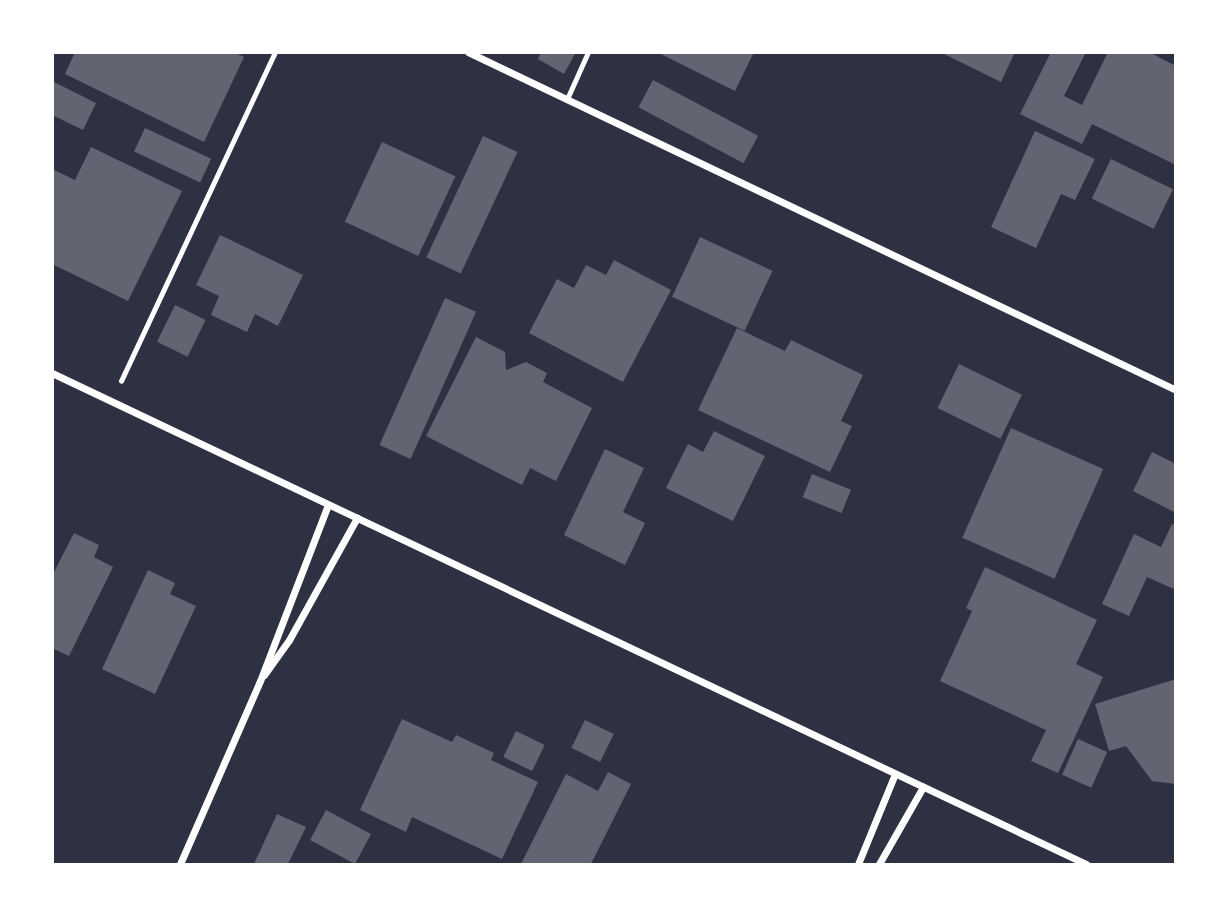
<!DOCTYPE html>
<style>
body{margin:0}
#map{position:relative;width:1228px;height:917px;overflow:hidden;background:#2d3142;font-family:"Open Sans",sans-serif}
div>[style]{position:absolute}
.building>*{inset:0;background:#626471;transform-origin:0 0}
.path>*{height:4.5px;margin:-2.25px;padding:0 2.25px;transform-origin:2.25px;border-radius:2.25px;background:#fff}
.service>*{height:5px;margin:-2.5px;padding:0 2.5px;transform-origin:2.5px;border-radius:2.5px;background:#fff}
.minor>*{height:7px;margin:-3.5px;padding:0 3.5px;transform-origin:3.5px;border-radius:3.5px;background:#fff}
span{translate:-50% -50%;white-space:nowrap;text-align:center;line-height:1.15;-webkit-text-stroke:5px #fff;paint-order:stroke}
.frame{position:absolute;inset:0;border:54px solid #fff;pointer-events:none}
</style>
<div id="map">
<div class="building">
<div style="clip-path:polygon(75px 52px,234px 52px,244px 57px,204px 142px,65px 74px)"></div>
<div style="clip-path:polygon(541px 52px,576px 52px,564px 74px,538px 59px)"></div>
<div style="clip-path:polygon(657px 52px,754px 52px,735px 91px)"></div>
<div style="clip-path:polygon(940px 52px,1015px 52px,1001px 82px)"></div>
<div style="clip-path:polygon(1051px 52px,1086px 52px,1064px 96px,1082px 105px,1108px 52px,1149px 52px,1176px 66px,1174px 164px,1092px 124px,1082px 144px,1020px 114px)"></div>
<div style="left:653px;top:80px;width:119px;height:31px;rotate:28deg"></div>
<div style="clip-path:polygon(52px 81px,96px 103px,83px 130px,52px 115px)"></div>
<div style="left:145px;top:128px;width:73px;height:26px;rotate:25deg"></div>
<div style="clip-path:polygon(1035px 131px,1095px 159px,1075px 200px,1061px 194px,1036px 248px,991px 227px)"></div>
<div style="left:483px;top:136px;width:38px;height:134px;rotate:25deg"></div>
<div style="left:382px;top:142px;width:81px;height:88px;rotate:25deg"></div>
<div style="clip-path:polygon(91px 147px,182px 191px,128px 301px,52px 264px,52px 169px,75px 180px)"></div>
<div style="left:1111px;top:159px;width:69px;height:44px;rotate:26deg"></div>
<div style="clip-path:polygon(220px 235px,303px 275px,278px 326px,255px 314px,247px 332px,211px 315px,219px 296px,196px 285px)"></div>
<div style="left:700px;top:237px;width:80px;height:66px;rotate:25deg"></div>
<div style="clip-path:polygon(614px 260px,671px 290px,623px 382px,529px 333px,557px 279px,574px 288px,586px 265px,606px 275px)"></div>
<div style="left:445px;top:298px;width:34px;height:161px;rotate:24deg"></div>
<div style="left:175px;top:305px;width:34px;height:41px;rotate:26deg"></div>
<div style="clip-path:polygon(737px 328px,785px 351px,791px 340px,863px 375px,841px 421px,852px 426px,830px 472px,698px 410px)"></div>
<div style="clip-path:polygon(476px 337px,505px 352px,506px 370px,526px 362px,547px 373px,543px 382px,592px 408px,556px 481px,530px 468px,522px 485px,426px 436px)"></div>
<div style="left:959px;top:364px;width:70px;height:49px;rotate:26deg"></div>
<div style="left:1011px;top:428px;width:101px;height:120px;rotate:24deg"></div>
<div style="clip-path:polygon(714px 431px,765px 456px,733px 521px,666px 488px,688px 444px,703px 452px)"></div>
<div style="clip-path:polygon(605px 449px,644px 468px,623px 512px,645px 523px,625px 565px,564px 535px)"></div>
<div style="clip-path:polygon(1152px 452px,1176px 464px,1176px 513px,1133px 491px)"></div>
<div style="left:812px;top:474px;width:42px;height:25px;rotate:22deg"></div>
<div style="clip-path:polygon(1172px 524px,1176px 525px,1176px 590px,1147px 577px,1129px 616px,1102px 604px,1134px 534px,1161px 547px)"></div>
<div style="clip-path:polygon(74px 533px,99px 545px,94px 557px,113px 567px,69px 656px,52px 648px,52px 576px)"></div>
<div style="clip-path:polygon(985px 567px,1097px 620px,1076px 664px,1103px 677px,1058px 773px,1031px 761px,1046px 730px,940px 681px,972px 611px,966px 608px)"></div>
<div style="clip-path:polygon(148px 570px,175px 583px,170px 594px,196px 606px,155px 694px,102px 669px)"></div>
<div style="clip-path:polygon(1176px 679px,1176px 784px,1152px 781px,1126px 746px,1109px 751px,1095px 704px)"></div>
<div style="clip-path:polygon(402px 719px,452px 742px,456px 735px,494px 753px,491px 760px,538px 782px,502px 859px,412px 817px,406px 832px,360px 810px)"></div>
<div style="left:585px;top:720px;width:32px;height:31px;rotate:26deg"></div>
<div style="left:516px;top:731px;width:32px;height:29px;rotate:26deg"></div>
<div style="left:1078px;top:739px;width:32px;height:39px;rotate:24deg"></div>
<div style="clip-path:polygon(608px 772px,631px 784px,591px 864px,521px 864px,566px 774px,598px 791px)"></div>
<div style="left:326px;top:810px;width:51px;height:34px;rotate:28deg"></div>
<div style="clip-path:polygon(277px 814px,306px 827px,288px 864px,254px 864px)"></div>
</div>
<div class="path">
<div style="left:121px;top:381px;width:363px;rotate:-64.9deg"></div>
</div>
<div class="service">
<div style="left:567px;top:99px;width:51px;rotate:-65.9deg"></div>
</div>
<div class="minor">
<div style="left:468px;top:52px;width:785px;rotate:25.52deg"></div>
<div style="left:52px;top:373px;width:1145px;rotate:25.4deg"></div>
<div style="left:264px;top:675px;width:43px;rotate:-54.5deg"></div>
<div style="left:289px;top:640px;width:140px;rotate:-60.9deg"></div>
<div style="left:180px;top:864px;width:200px;rotate:-66.4deg"></div>
<div style="left:260px;top:681px;width:189px;rotate:-68.9deg"></div>
<div style="left:858px;top:864px;width:97px;rotate:-67.7deg"></div>
<div style="left:879px;top:864px;width:89px;rotate:-60.3deg"></div>
</div>
<div class="frame"></div>
</div>
